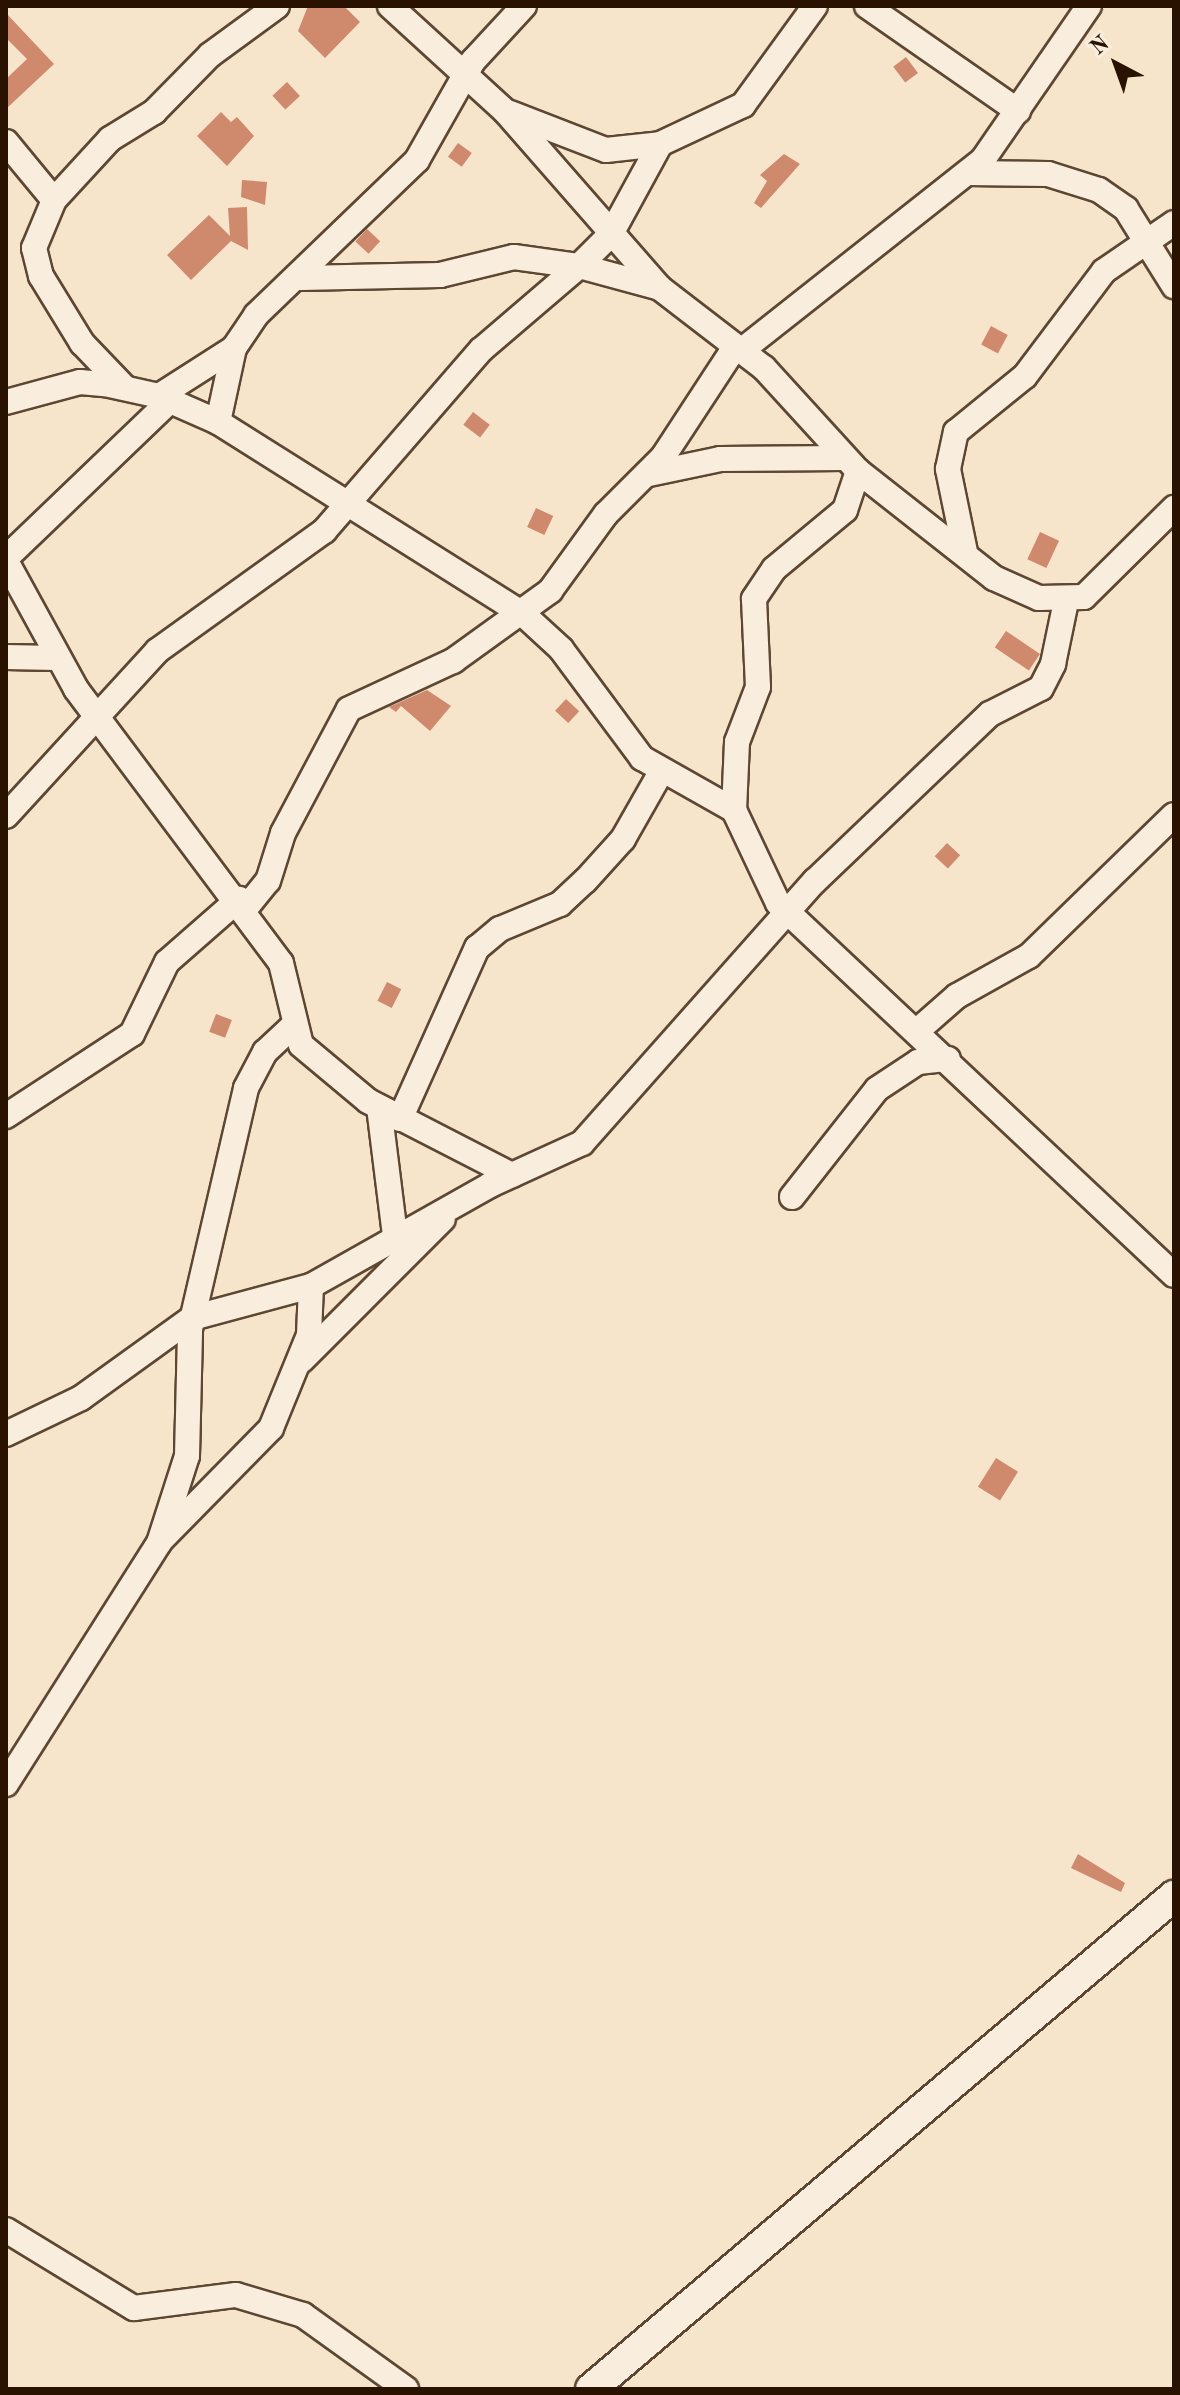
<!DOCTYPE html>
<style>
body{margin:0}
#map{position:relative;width:1180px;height:2395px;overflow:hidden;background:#f6e5cb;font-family:"Old Standard TT",serif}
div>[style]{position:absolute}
.building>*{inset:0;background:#cf896d;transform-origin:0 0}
.roads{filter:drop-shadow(2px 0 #5d4733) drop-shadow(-2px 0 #5d4733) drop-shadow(0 2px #5d4733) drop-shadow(0 -2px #5d4733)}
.minor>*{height:24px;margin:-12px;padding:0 12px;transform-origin:12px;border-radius:12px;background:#f9eedd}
.tertiary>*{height:30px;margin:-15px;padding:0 15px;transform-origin:15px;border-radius:15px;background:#f9eedd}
span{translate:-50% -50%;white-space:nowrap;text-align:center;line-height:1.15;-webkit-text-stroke:8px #f9eedd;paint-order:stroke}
.frame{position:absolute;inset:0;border:8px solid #2a1200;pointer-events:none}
.north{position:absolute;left:1076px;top:24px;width:80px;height:80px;-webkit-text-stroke:6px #f9eedd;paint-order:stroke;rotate:319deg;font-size:22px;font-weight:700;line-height:32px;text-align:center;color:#2a1200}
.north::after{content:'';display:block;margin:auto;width:28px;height:36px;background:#2a1200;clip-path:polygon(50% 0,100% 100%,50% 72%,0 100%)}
</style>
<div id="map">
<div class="building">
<div style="clip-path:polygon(308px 6px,344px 6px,360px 22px,325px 58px,298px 31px)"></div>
<div style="clip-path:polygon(6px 13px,54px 64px,6px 109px,6px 79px,27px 59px,6px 38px)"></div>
<div style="left:906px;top:57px;width:20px;height:16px;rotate:53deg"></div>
<div style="left:287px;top:82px;width:19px;height:20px;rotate:47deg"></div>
<div style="clip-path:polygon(221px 112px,231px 122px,237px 117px,254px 136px,227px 166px,197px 136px)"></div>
<div style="left:458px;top:143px;width:17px;height:17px;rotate:36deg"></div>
<div style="clip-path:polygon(784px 154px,800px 164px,761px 208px,754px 203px,767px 181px,760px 175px)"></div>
<div style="clip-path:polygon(242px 180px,267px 182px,265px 205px,241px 197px)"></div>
<div style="clip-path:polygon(247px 207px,248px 250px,231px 241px,191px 280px,167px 255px,209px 215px,230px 236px,228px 208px)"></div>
<div style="left:367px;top:229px;width:18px;height:17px;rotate:43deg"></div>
<div style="left:991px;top:326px;width:19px;height:21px;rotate:28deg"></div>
<div style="left:473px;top:412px;width:21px;height:16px;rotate:37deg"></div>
<div style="left:536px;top:508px;width:19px;height:21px;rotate:25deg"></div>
<div style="left:1040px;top:532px;width:21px;height:30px;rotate:25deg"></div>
<div style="left:1006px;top:631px;width:41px;height:20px;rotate:34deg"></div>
<div style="clip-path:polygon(427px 690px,451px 706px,430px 731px,401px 706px,396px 712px,389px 707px)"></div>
<div style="left:566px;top:699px;width:18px;height:16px;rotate:43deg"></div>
<div style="left:947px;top:843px;width:18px;height:18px;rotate:43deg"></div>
<div style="left:387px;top:982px;width:16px;height:21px;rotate:27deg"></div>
<div style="left:216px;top:1014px;width:17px;height:19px;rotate:21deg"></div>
<div style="left:996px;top:1458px;width:26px;height:34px;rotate:32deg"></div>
<div style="clip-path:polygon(1078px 1854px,1125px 1883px,1121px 1892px,1071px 1868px)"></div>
</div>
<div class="roads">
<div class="minor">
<div style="left:390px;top:6px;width:156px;rotate:42.4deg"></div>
<div style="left:505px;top:111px;width:235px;rotate:48.8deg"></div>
<div style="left:660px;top:288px;width:131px;rotate:37.6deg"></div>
<div style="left:764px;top:368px;width:139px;rotate:47.6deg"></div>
<div style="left:858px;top:471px;width:173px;rotate:38.2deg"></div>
<div style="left:994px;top:578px;width:49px;rotate:24deg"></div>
<div style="left:1039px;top:598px;width:45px;rotate:-1.3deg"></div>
<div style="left:1084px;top:597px;width:127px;rotate:-44.7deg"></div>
<div style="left:867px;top:6px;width:184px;rotate:34.8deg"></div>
<div style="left:510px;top:113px;width:103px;rotate:21.1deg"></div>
<div style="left:606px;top:150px;width:54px;rotate:-6.3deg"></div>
<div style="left:6px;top:142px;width:75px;rotate:50.4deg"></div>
<div style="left:54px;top:200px;width:52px;rotate:112.6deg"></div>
<div style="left:34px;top:248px;width:29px;rotate:76deg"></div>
<div style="left:41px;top:276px;width:79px;rotate:58.5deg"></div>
<div style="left:82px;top:343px;width:61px;rotate:46.3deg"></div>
<div style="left:967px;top:173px;width:81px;rotate:0.7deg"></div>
<div style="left:1048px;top:174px;width:53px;rotate:17.4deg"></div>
<div style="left:1099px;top:190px;width:33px;rotate:35deg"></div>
<div style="left:1126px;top:209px;width:91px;rotate:58.1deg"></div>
<div style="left:54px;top:200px;width:83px;rotate:-47.4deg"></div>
<div style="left:110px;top:139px;width:52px;rotate:-31.5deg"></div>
<div style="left:154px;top:112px;width:80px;rotate:-45.5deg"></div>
<div style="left:210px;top:55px;width:83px;rotate:-36.2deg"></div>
<div style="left:301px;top:278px;width:139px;rotate:-1.2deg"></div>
<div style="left:440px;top:275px;width:76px;rotate:-13.7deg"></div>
<div style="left:514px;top:257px;width:66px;rotate:7.9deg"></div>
<div style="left:579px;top:266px;width:45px;rotate:-45deg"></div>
<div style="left:611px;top:234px;width:102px;rotate:-61.4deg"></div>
<div style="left:660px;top:144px;width:92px;rotate:-25.2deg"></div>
<div style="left:743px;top:105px;width:122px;rotate:-54deg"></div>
<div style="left:741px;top:351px;width:307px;rotate:-38.3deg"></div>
<div style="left:982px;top:161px;width:188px;rotate:-55.4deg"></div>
<div style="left:159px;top:396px;width:89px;rotate:-32.6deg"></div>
<div style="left:234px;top:348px;width:40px;rotate:-56deg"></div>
<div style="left:256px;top:315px;width:223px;rotate:-43.9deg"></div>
<div style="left:417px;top:160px;width:114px;rotate:-60.5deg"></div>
<div style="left:473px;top:61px;width:75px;rotate:-47.2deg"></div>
<div style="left:6px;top:402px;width:77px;rotate:-15.1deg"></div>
<div style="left:80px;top:382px;width:25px;rotate:5deg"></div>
<div style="left:105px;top:384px;width:55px;rotate:12.5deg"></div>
<div style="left:159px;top:396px;width:64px;rotate:23.8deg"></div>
<div style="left:218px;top:422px;width:360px;rotate:32.2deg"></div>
<div style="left:523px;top:614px;width:52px;rotate:42.6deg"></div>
<div style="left:561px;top:649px;width:136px;rotate:53.4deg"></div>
<div style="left:642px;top:758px;width:106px;rotate:29.5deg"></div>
<div style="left:218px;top:422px;width:76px;rotate:-77.8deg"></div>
<div style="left:858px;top:471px;width:41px;rotate:108.4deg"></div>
<div style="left:845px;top:510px;width:92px;rotate:140.3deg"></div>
<div style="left:774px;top:569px;width:36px;rotate:124deg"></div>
<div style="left:754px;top:599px;width:88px;rotate:87.4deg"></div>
<div style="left:758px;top:687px;width:59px;rotate:110.9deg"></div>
<div style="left:737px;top:742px;width:68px;rotate:92.5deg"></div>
<div style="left:734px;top:810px;width:103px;rotate:64.7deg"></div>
<div style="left:778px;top:903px;width:543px;rotate:43.21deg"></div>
<div style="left:649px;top:474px;width:73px;rotate:-11.9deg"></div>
<div style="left:720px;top:459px;width:124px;rotate:-0.5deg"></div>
<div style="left:965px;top:552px;width:85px;rotate:-101.6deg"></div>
<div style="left:948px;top:469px;width:38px;rotate:-78deg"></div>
<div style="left:956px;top:432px;width:89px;rotate:-39.1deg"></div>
<div style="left:1025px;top:376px;width:131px;rotate:-53deg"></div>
<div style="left:1104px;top:271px;width:85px;rotate:-34.4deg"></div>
<div style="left:6px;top:558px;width:228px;rotate:-43.8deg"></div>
<div style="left:6px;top:561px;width:146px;rotate:61.3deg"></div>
<div style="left:76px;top:689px;width:342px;rotate:53.2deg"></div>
<div style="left:281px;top:963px;width:84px;rotate:76.3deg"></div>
<div style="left:301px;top:1045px;width:87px;rotate:39.9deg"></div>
<div style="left:368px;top:1101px;width:162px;rotate:27.2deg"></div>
<div style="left:6px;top:657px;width:50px;rotate:1.1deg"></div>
<div style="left:6px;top:816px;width:224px;rotate:-47.5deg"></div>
<div style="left:157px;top:651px;width:206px;rotate:-35.7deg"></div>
<div style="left:324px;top:531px;width:240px;rotate:-49.1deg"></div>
<div style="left:481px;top:350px;width:129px;rotate:-40.6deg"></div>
<div style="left:579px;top:266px;width:84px;rotate:15.2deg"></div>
<div style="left:245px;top:909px;width:36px;rotate:-51deg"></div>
<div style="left:268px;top:881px;width:50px;rotate:-72.6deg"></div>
<div style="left:283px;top:833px;width:140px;rotate:-62deg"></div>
<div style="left:349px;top:709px;width:115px;rotate:-24.8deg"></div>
<div style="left:453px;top:661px;width:120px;rotate:-35.8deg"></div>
<div style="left:550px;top:591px;width:95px;rotate:-54deg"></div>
<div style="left:606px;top:514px;width:81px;rotate:-45deg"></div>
<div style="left:663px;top:457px;width:131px;rotate:-56.8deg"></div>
<div style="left:917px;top:1031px;width:53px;rotate:-41.2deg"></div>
<div style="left:957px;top:996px;width:82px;rotate:-29.1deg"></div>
<div style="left:1029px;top:956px;width:202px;rotate:-44.2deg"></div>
<div style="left:379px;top:1107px;width:130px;rotate:82.9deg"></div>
<div style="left:6px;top:1116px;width:150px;rotate:-33.1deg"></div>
<div style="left:132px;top:1034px;width:80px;rotate:-64.1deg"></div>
<div style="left:167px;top:962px;width:96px;rotate:-41.2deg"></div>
<div style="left:400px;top:1119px;width:188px;rotate:-65.8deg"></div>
<div style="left:477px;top:948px;width:30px;rotate:-40deg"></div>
<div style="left:500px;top:929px;width:65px;rotate:-22.6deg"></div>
<div style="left:560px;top:904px;width:34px;rotate:-43deg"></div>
<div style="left:585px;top:881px;width:57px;rotate:-47.9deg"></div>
<div style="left:623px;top:839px;width:77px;rotate:-60.4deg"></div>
<div style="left:792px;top:1197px;width:137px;rotate:-51.8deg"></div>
<div style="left:877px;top:1089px;width:49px;rotate:-33.4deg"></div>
<div style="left:918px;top:1062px;width:30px;rotate:-6deg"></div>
<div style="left:302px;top:1360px;width:199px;rotate:-45deg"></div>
<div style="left:6px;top:1434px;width:83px;rotate:-25.6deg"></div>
<div style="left:81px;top:1398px;width:137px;rotate:-35.8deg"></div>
<div style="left:192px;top:1318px;width:123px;rotate:-15.1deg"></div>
<div style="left:311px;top:1286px;width:206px;rotate:-29.4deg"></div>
<div style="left:490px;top:1185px;width:101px;rotate:-24.5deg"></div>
<div style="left:582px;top:1143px;width:351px;rotate:-48.4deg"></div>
<div style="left:815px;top:881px;width:242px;rotate:-43.7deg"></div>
<div style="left:990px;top:714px;width:57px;rotate:-27deg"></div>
<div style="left:1041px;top:688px;width:27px;rotate:-63deg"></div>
<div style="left:1053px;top:664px;width:64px;rotate:-78.3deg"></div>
<div style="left:163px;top:1538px;width:154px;rotate:-45.5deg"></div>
<div style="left:271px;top:1428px;width:100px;rotate:-67.8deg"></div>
<div style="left:309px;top:1335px;width:49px;rotate:-87.7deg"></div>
<div style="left:6px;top:1784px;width:285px;rotate:-57.6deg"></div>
<div style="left:159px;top:1543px;width:91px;rotate:-72.2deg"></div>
<div style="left:187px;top:1456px;width:127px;rotate:-88.6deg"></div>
<div style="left:190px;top:1329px;width:247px;rotate:-76.9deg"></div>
<div style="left:246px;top:1088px;width:41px;rotate:-62.2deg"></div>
<div style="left:265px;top:1052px;width:37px;rotate:-43deg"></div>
<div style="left:6px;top:2230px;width:150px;rotate:31.4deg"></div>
<div style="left:134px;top:2308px;width:103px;rotate:-7.3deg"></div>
<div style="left:236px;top:2295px;width:70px;rotate:16.6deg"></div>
<div style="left:303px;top:2315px;width:127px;rotate:35.7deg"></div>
</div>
<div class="tertiary">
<div style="left:591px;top:2389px;width:764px;rotate:-40.22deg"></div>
</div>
</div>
<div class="frame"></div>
<div class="north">N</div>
</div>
